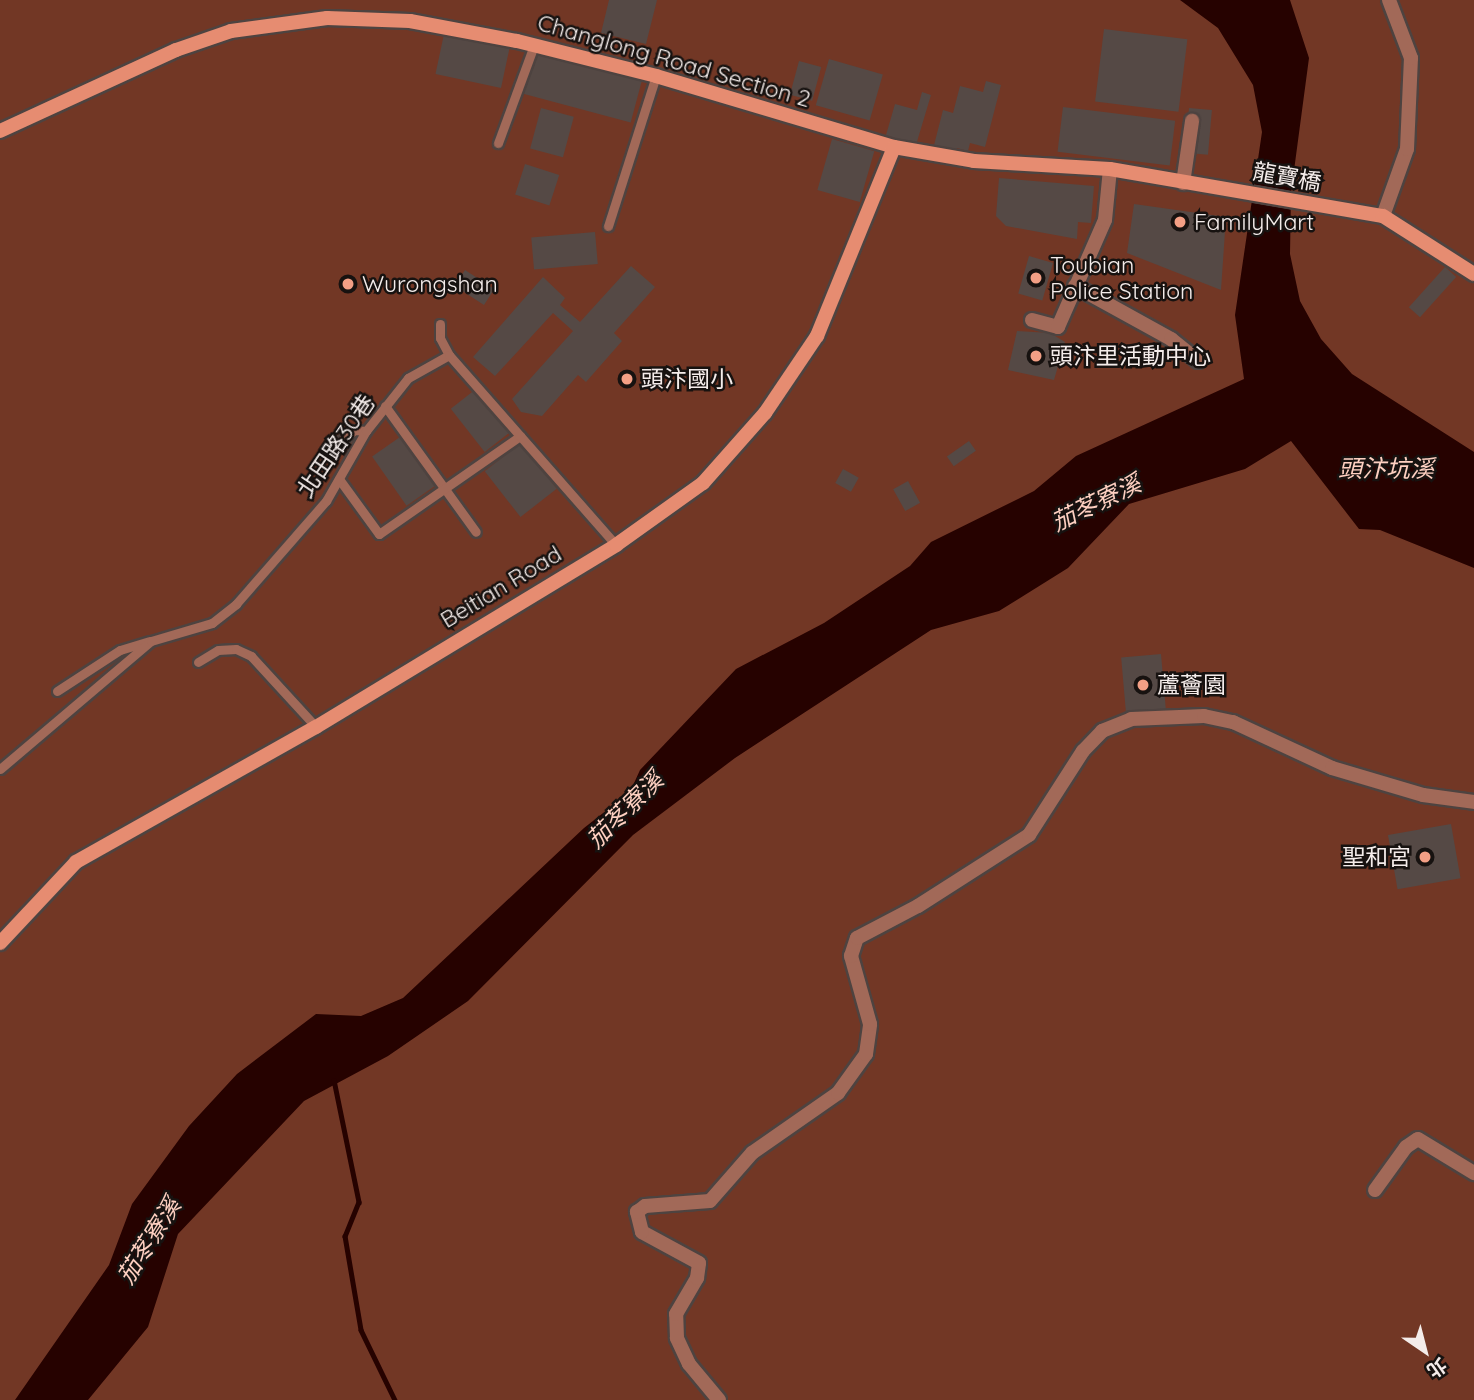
<!DOCTYPE html>
<meta charset="utf-8">
<style>
body{margin:0}
#map{position:relative;width:1474px;height:1400px;overflow:hidden;background:#332824;font-family:Quicksand,"Noto Sans TC",sans-serif}
div>[style]{position:absolute}
.green>*{inset:0;background:#723725;transform-origin:0 0}
.water>*{inset:0;background:#260200}
.stream>*{height:4.5px;margin:-2.25px;padding:0 2.25px;transform-origin:2.25px;border-radius:2.25px;background:#260200}
.building>*{inset:0;background:#554945;transform-origin:0 0}
.roads{filter:drop-shadow(2px 0 #4e4340) drop-shadow(-2px 0 #4e4340) drop-shadow(0 2px #4e4340) drop-shadow(0 -2px #4e4340)}
.lane>*{height:9px;margin:-4.5px;padding:0 4.5px;transform-origin:4.5px;border-radius:4.5px;background:#a26958}
.street>*{height:14px;margin:-7px;padding:0 7px;transform-origin:7px;border-radius:7px;background:#a26958}
.secondary>*{height:14px;margin:-7px;padding:0 7px;transform-origin:7px;border-radius:7px;background:#e68c71}
.dots>*{width:19px;height:19px;translate:-50% -50%;box-sizing:border-box;border:4px solid #171210;border-radius:50%}
span{translate:-50% -50%;white-space:nowrap;text-align:center;line-height:1.15;-webkit-text-stroke:5px #171210;paint-order:stroke}
.street-label{font-size:23px;color:#f4ecea}
.poi-label{font-size:23px;color:#f4ecea}
.left{translate:0 -50%;text-align:left}
.right{translate:-100% -50%;text-align:right}
.water-label{font-size:24px;color:#fed0c1;font-style:italic}
.north{position:absolute;left:1390px;top:1316px;width:70px;height:70px;-webkit-text-stroke:5px #171210;paint-order:stroke;rotate:145deg;font-size:19px;font-weight:700;line-height:28px;text-align:center;color:#f4ecea}
.north::after{content:'';display:block;margin:auto;width:24px;height:32px;background:#f4ecea;clip-path:polygon(50% 0,100% 100%,50% 72%,0 100%)}
</style>
<div id="map">
<div class="green">
<div style="left:0;top:0;width:1474px;height:1400px"></div>
</div>
<div class="water">
<div style="clip-path:polygon(1180px 0,1290px 0,1309px 58px,1291px 193px,1290px 254px,1300px 301px,1321px 339px,1352px 374px,1474px 452px,1474px 568px,1380px 530px,1359px 529px,1291px 441px,1245px 469px,1129px 504px,1068px 568px,999px 611px,931px 630px,735px 758px,633px 835px,468px 1001px,388px 1056px,304px 1101px,249px 1159px,178px 1234px,148px 1327px,88px 1400px,15px 1400px,109px 1265px,132px 1204px,189px 1126px,237px 1074px,316px 1014px,361px 1016px,403px 998px,584px 828px,630px 792px,640px 770px,736px 669px,824px 623px,910px 566px,931px 542px,1034px 491px,1076px 456px,1244px 379px,1235px 315px,1262px 132px,1253px 85px,1218px 28px)"></div>
</div>
<div class="stream">
<div style="left:334px;top:1080px;width:125px;rotate:78.4deg"></div>
<div style="left:359px;top:1202px;width:37px;rotate:112deg"></div>
<div style="left:345px;top:1236px;width:95px;rotate:80.3deg"></div>
<div style="left:361px;top:1330px;width:78px;rotate:64.1deg"></div>
</div>
<div class="building">
<div style="clip-path:polygon(609px 0,657px 0,646px 44px,601px 33px)"></div>
<div style="left:1104px;top:29px;width:84px;height:73px;rotate:7deg"></div>
<div style="left:444px;top:34px;width:67px;height:41px;rotate:12deg"></div>
<div style="left:530px;top:50px;width:116px;height:44px;rotate:15deg"></div>
<div style="left:829px;top:59px;width:56px;height:48px;rotate:16deg"></div>
<div style="left:799px;top:61px;width:23px;height:35px;rotate:15deg"></div>
<div style="clip-path:polygon(986px 81px,1001px 85px,985px 147px,970px 143px,968px 151px,957px 148px,955px 154px,933px 149px,943px 110px,953px 113px,960px 86px,983px 92px)"></div>
<div style="clip-path:polygon(922px 92px,931px 95px,916px 145px,886px 135px,895px 104px,917px 110px)"></div>
<div style="left:1063px;top:107px;width:113px;height:45px;rotate:7deg"></div>
<div style="left:541px;top:108px;width:34px;height:42px;rotate:15deg"></div>
<div style="left:1189px;top:108px;width:23px;height:45px;rotate:5deg"></div>
<div style="left:832px;top:139px;width:44px;height:53px;rotate:16deg"></div>
<div style="left:525px;top:164px;width:36px;height:32px;rotate:18deg"></div>
<div style="clip-path:polygon(999px 178px,1094px 186px,1091px 223px,1078px 222px,1077px 239px,1006px 226px,996px 216px)"></div>
<div style="clip-path:polygon(1134px 204px,1226px 217px,1221px 290px,1127px 253px)"></div>
<div style="left:595px;top:232px;width:32px;height:64px;rotate:85deg"></div>
<div style="left:1029px;top:256px;width:25px;height:39px;rotate:16deg"></div>
<div style="clip-path:polygon(631px 266px,655px 287px,614px 333px,622px 341px,586px 382px,578px 375px,542px 416px,521px 412px,512px 399px,573px 331px,553px 313px,495px 376px,473px 357px,543px 277px,565px 298px,560px 305px,580px 322px)"></div>
<div style="left:1445px;top:267px;width:15px;height:54px;rotate:42deg"></div>
<div style="left:465px;top:270px;width:35px;height:19px;rotate:33deg"></div>
<div style="clip-path:polygon(1017px 331px,1050px 333px,1065px 342px,1054px 380px,1008px 370px)"></div>
<div style="left:476px;top:389px;width:55px;height:32px;rotate:52deg"></div>
<div style="left:400px;top:437px;width:60px;height:34px;rotate:55deg"></div>
<div style="left:969px;top:441px;width:12px;height:27px;rotate:55deg"></div>
<div style="left:521px;top:443px;width:58px;height:46px;rotate:52deg"></div>
<div style="left:843px;top:469px;width:18px;height:16px;rotate:29deg"></div>
<div style="left:908px;top:481px;width:25px;height:17px;rotate:61deg"></div>
<div style="left:1161px;top:654px;width:61px;height:40px;rotate:85deg"></div>
<div style="left:1451px;top:824px;width:55px;height:64px;rotate:80deg"></div>
</div>
<div class="roads">
<div class="lane">
<div style="left:498px;top:143px;width:104px;rotate:-69.8deg"></div>
<div style="left:608px;top:226px;width:157px;rotate:-72.3deg"></div>
<div style="left:440px;top:324px;width:14px;rotate:90deg"></div>
<div style="left:440px;top:338px;width:19px;rotate:62deg"></div>
<div style="left:385px;top:406px;width:155px;rotate:54.2deg"></div>
<div style="left:326px;top:453px;width:36px;rotate:-39deg"></div>
<div style="left:354px;top:430px;width:12px;rotate:5deg"></div>
<div style="left:339px;top:479px;width:68px;rotate:54deg"></div>
<div style="left:379px;top:534px;width:172px;rotate:-34.8deg"></div>
<div style="left:198px;top:662px;width:23px;rotate:-31deg"></div>
<div style="left:218px;top:650px;width:18px;rotate:-3deg"></div>
<div style="left:236px;top:649px;width:17px;rotate:25deg"></div>
<div style="left:251px;top:656px;width:96px;rotate:47.5deg"></div>
<div style="left:57px;top:691px;width:75px;rotate:-33.1deg"></div>
<div style="left:120px;top:650px;width:30px;rotate:-17deg"></div>
<div style="left:0;top:769px;width:198px;rotate:-40.3deg"></div>
<div style="left:151px;top:641px;width:64px;rotate:-16.4deg"></div>
<div style="left:212px;top:623px;width:31px;rotate:-38deg"></div>
<div style="left:236px;top:604px;width:137px;rotate:-48.9deg"></div>
<div style="left:326px;top:501px;width:81px;rotate:-60.3deg"></div>
<div style="left:366px;top:431px;width:68px;rotate:-51.6deg"></div>
<div style="left:408px;top:378px;width:47px;rotate:-29.3deg"></div>
<div style="left:449px;top:355px;width:253px;rotate:48.7deg"></div>
</div>
<div class="street">
<div style="left:1183px;top:183px;width:63px;rotate:-81.7deg"></div>
<div style="left:1383px;top:216px;width:71px;rotate:-70.3deg"></div>
<div style="left:1407px;top:149px;width:91px;rotate:-87.5deg"></div>
<div style="left:1411px;top:58px;width:62px;rotate:-110.8deg"></div>
<div style="left:1075px;top:286px;width:110px;rotate:28.9deg"></div>
<div style="left:1171px;top:339px;width:35px;rotate:39deg"></div>
<div style="left:1032px;top:320px;width:27px;rotate:15deg"></div>
<div style="left:1058px;top:327px;width:117px;rotate:-66.3deg"></div>
<div style="left:1105px;top:220px;width:51px;rotate:-84.4deg"></div>
<div style="left:1375px;top:1190px;width:53px;rotate:-54.2deg"></div>
<div style="left:1406px;top:1147px;width:14px;rotate:-34deg"></div>
<div style="left:1418px;top:1139px;width:66px;rotate:31.3deg"></div>
<div style="left:719px;top:1400px;width:47px;rotate:-129.8deg"></div>
<div style="left:689px;top:1364px;width:29px;rotate:-115deg"></div>
<div style="left:677px;top:1338px;width:24px;rotate:-92deg"></div>
<div style="left:676px;top:1314px;width:42px;rotate:-59.7deg"></div>
<div style="left:697px;top:1278px;width:15px;rotate:-82deg"></div>
<div style="left:699px;top:1263px;width:65px;rotate:-151.5deg"></div>
<div style="left:642px;top:1232px;width:21px;rotate:-104deg"></div>
<div style="left:637px;top:1212px;width:10px;rotate:-37deg"></div>
<div style="left:645px;top:1206px;width:65px;rotate:-4.4deg"></div>
<div style="left:710px;top:1201px;width:64px;rotate:-48.8deg"></div>
<div style="left:752px;top:1153px;width:105px;rotate:-34.9deg"></div>
<div style="left:838px;top:1093px;width:48px;rotate:-54.3deg"></div>
<div style="left:866px;top:1054px;width:30px;rotate:-82deg"></div>
<div style="left:870px;top:1024px;width:71px;rotate:-105.6deg"></div>
<div style="left:851px;top:956px;width:19px;rotate:-72deg"></div>
<div style="left:857px;top:938px;width:69px;rotate:-27.7deg"></div>
<div style="left:918px;top:906px;width:132px;rotate:-32.6deg"></div>
<div style="left:1029px;top:835px;width:100px;rotate:-57.3deg"></div>
<div style="left:1083px;top:751px;width:28px;rotate:-46deg"></div>
<div style="left:1102px;top:731px;width:31px;rotate:-22deg"></div>
<div style="left:1131px;top:719px;width:73px;rotate:-2.4deg"></div>
<div style="left:1204px;top:716px;width:30px;rotate:12deg"></div>
<div style="left:1233px;top:722px;width:109px;rotate:24.9deg"></div>
<div style="left:1332px;top:768px;width:95px;rotate:16.5deg"></div>
<div style="left:1423px;top:795px;width:51px;rotate:7.8deg"></div>
</div>
<div class="secondary">
<div style="left:0;top:131px;width:194px;rotate:-24.7deg"></div>
<div style="left:176px;top:50px;width:58px;rotate:-19.1deg"></div>
<div style="left:231px;top:31px;width:97px;rotate:-7.7deg"></div>
<div style="left:327px;top:18px;width:83px;rotate:2.1deg"></div>
<div style="left:410px;top:21px;width:109px;rotate:10.6deg"></div>
<div style="left:517px;top:41px;width:143px;rotate:14.1deg"></div>
<div style="left:656px;top:76px;width:248px;rotate:16.6deg"></div>
<div style="left:894px;top:147px;width:81px;rotate:9.9deg"></div>
<div style="left:974px;top:161px;width:136px;rotate:3.4deg"></div>
<div style="left:1110px;top:169px;width:277px;rotate:9.8deg"></div>
<div style="left:1383px;top:216px;width:108px;rotate:32.5deg"></div>
<div style="left:0;top:943px;width:111px;rotate:-46.8deg"></div>
<div style="left:76px;top:862px;width:275px;rotate:-29.4deg"></div>
<div style="left:316px;top:727px;width:351px;rotate:-31.2deg"></div>
<div style="left:616px;top:545px;width:107px;rotate:-35.5deg"></div>
<div style="left:703px;top:483px;width:94px;rotate:-48.5deg"></div>
<div style="left:765px;top:413px;width:93px;rotate:-56deg"></div>
<div style="left:817px;top:336px;width:204px;rotate:-67.8deg"></div>
</div>
</div>
<div class="dots">
<div style="left:1180px;top:222px;background:#f39f85"></div>
<div style="left:1036px;top:278px;background:#f39f85"></div>
<div style="left:348px;top:284px;background:#f39f85"></div>
<div style="left:1036px;top:356px;background:#f39f85"></div>
<div style="left:627px;top:379px;background:#f39f85"></div>
<div style="left:1143px;top:685px;background:#f39f85"></div>
<div style="left:1425px;top:857px;background:#f39f85"></div>
</div>
<div class="street-label">
<span style="left:674px;top:61px;rotate:16deg">Changlong Road Section 2</span>
<span style="left:1287px;top:177px;rotate:10deg">龍寶橋</span>
<span style="left:336px;top:446px;rotate:-56deg">北田路30巷</span>
<span style="left:501px;top:587px;rotate:-31deg">Beitian Road</span>
</div>
<div class="poi-label">
<span class="left" style="left:1194px;top:222px">FamilyMart</span>
<span class="left" style="left:1050px;top:278px">Toubian<br>Police Station</span>
<span class="left" style="left:362px;top:284px">Wurongshan</span>
<span class="left" style="left:1050px;top:356px">頭汴里活動中心</span>
<span class="left" style="left:641px;top:379px">頭汴國小</span>
<span class="left" style="left:1157px;top:685px">蘆薈園</span>
<span class="right" style="left:1411px;top:857px">聖和宮</span>
</div>
<div class="water-label">
<span style="left:1386px;top:469px">頭汴坑溪</span>
<span style="left:1096px;top:503px;rotate:-26deg">茄苳寮溪</span>
<span style="left:625px;top:810px;rotate:-45deg">茄苳寮溪</span>
<span style="left:149px;top:1241px;rotate:-58deg">茄苳寮溪</span>
</div>
<div class="north">北</div>
</div>
